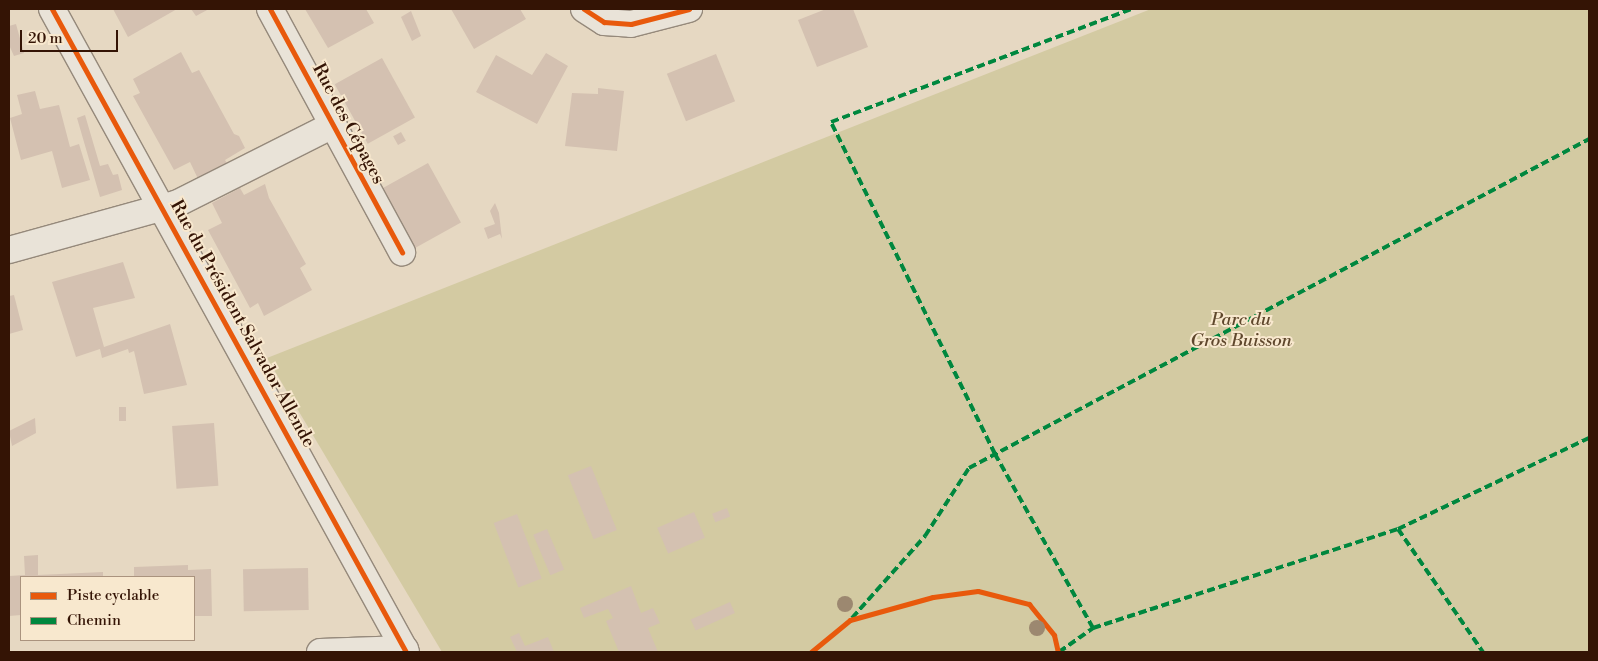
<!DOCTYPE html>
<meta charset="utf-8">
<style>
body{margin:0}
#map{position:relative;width:1598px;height:661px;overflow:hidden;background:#e6d8c2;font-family:"Libre Bodoni",serif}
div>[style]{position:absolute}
.green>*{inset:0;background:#d3caa2}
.building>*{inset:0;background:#d4c1b1;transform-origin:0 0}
.path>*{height:3px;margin-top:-1.5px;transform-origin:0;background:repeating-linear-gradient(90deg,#a79e94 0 1px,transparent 0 3.5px)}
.roads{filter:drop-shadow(1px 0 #95897b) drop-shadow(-1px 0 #95897b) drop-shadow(0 1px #95897b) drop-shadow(0 -1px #95897b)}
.street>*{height:26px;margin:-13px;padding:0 13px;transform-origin:13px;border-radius:13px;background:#e9e3d8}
.quiet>*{height:4px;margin-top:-2px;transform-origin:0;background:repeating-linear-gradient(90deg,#00873e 0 8px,transparent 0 12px)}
.cycleway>*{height:5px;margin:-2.5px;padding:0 2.5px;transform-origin:2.5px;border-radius:2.5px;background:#e8590c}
.trees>*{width:16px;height:16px;margin:-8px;border-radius:50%;background:#9c8870}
span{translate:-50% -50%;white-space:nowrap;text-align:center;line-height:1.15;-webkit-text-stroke:4px #f8e8ce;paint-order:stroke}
.street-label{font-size:18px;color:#341405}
.park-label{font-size:18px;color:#5f472c;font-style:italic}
.frame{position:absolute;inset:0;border:10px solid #341405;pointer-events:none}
.legend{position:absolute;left:20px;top:576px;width:175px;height:65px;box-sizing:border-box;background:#f8e8ce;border:1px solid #aa937e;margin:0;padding:6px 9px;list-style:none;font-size:15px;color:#341405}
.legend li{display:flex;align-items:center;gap:10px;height:25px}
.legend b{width:25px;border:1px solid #aa937e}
.scale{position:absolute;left:20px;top:30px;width:98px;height:22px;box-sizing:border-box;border:2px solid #341405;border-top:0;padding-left:6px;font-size:15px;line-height:18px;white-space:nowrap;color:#341405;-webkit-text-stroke:4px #f8e8ce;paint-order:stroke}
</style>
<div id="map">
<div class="green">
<div style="clip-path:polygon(1151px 9px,1589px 9px,1589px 652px,442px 652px,267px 358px)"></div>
</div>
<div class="building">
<div style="clip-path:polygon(113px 9px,177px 9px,128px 37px)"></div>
<div style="clip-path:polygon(191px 9px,209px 9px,196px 16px)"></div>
<div style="clip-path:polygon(305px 9px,366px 9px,374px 23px,328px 48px)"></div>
<div style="clip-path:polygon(451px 9px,520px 9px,526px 19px,474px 49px)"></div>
<div style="clip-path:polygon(826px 9px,853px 9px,868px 47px,817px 67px,798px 20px)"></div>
<div style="clip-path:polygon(411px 11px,421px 36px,412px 41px,401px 17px)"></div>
<div style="clip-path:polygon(16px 24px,24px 53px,14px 56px,9px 45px,9px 26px)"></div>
<div style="clip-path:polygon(181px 52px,192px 73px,199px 70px,234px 134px,239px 136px,245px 148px,225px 160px,229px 167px,200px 183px,190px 162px,174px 170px,133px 96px,140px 93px,133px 79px)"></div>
<div style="clip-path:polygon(546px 53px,568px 66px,537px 124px,476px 92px,496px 55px,532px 75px)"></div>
<div style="left:716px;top:54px;width:51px;height:53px;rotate:68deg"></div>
<div style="left:382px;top:58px;width:68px;height:54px;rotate:61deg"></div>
<div style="clip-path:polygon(598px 88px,624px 91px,617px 151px,565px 146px,572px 93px,598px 94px)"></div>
<div style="clip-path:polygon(35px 91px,40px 109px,59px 105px,70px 147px,79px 144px,90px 180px,62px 188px,52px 151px,21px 160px,10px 118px,22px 114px,17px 95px)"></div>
<div style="clip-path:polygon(85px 115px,100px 166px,108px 164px,113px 175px,118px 174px,122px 190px,100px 197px,77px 118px)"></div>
<div style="left:401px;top:132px;width:10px;height:9px;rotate:61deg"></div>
<div style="left:428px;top:163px;width:68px;height:54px;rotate:61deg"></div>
<div style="clip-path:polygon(265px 184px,269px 198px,306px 264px,300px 268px,312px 290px,264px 316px,258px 303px,250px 308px,208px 230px,222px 223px,212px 203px,240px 188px,244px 195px)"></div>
<div style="clip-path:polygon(495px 203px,499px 213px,502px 239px,500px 234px,488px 239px,484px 228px,495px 224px,490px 211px)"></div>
<div style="clip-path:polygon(123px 262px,135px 298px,93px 308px,104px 347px,170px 324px,187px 385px,144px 394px,134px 351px,129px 353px,128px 349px,102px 358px,100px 349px,76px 357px,52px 282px)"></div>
<div style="clip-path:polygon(14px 295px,23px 330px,9px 334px,9px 296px)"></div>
<div style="left:126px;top:407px;width:14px;height:7px;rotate:90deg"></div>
<div style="clip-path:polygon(35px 418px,36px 433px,12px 446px,9px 431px)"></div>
<div style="left:214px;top:423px;width:63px;height:42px;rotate:86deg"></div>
<div style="left:591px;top:466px;width:69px;height:25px;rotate:68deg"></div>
<div style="left:727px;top:508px;width:9px;height:16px;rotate:69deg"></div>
<div style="left:694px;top:512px;width:28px;height:40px;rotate:67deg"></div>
<div style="left:517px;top:514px;width:69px;height:25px;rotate:69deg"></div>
<div style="left:547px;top:529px;width:44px;height:15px;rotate:67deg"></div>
<div style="clip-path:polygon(38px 555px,38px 575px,103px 572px,103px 577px,21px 577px,21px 615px,9px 616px,9px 576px,25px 575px,24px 556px)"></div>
<div style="clip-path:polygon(188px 565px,188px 570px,211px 569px,212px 616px,194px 616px,194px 577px,134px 577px,134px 567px)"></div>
<div style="left:308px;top:568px;width:42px;height:65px;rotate:89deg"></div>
<div style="clip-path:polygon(631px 586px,641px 613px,653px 608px,660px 623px,648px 628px,658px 652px,619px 652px,606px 621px,613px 618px,608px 609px,584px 618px,580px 608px)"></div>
<div style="left:730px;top:602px;width:12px;height:43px;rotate:66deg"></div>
<div style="clip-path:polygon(519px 633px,525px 646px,548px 637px,554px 652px,517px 652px,510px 637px)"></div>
</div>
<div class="path">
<div style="left:811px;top:652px;width:50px;rotate:-39.4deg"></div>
<div style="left:850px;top:620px;width:86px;rotate:-15.5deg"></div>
<div style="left:933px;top:597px;width:45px;rotate:-7.6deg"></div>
<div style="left:978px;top:591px;width:53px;rotate:14.3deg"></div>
<div style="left:1029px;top:604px;width:40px;rotate:51deg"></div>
<div style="left:1054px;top:635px;width:17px;rotate:77deg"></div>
</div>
<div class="roads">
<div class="street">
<div style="left:52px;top:9px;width:734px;rotate:61.17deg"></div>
<div style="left:270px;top:9px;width:277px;rotate:61.5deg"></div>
<div style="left:584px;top:9px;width:24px;rotate:33deg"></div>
<div style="left:604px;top:22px;width:27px;rotate:4deg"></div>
<div style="left:631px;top:24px;width:60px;rotate:-14.5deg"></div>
<div style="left:9px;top:250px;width:175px;rotate:-15.5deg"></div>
<div style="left:178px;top:203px;width:174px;rotate:-26.7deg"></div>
<div style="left:320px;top:652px;width:85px;rotate:-2deg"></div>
</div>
</div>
<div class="quiet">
<div style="left:1398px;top:529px;width:150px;rotate:55.4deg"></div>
<div style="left:852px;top:618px;width:110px;rotate:-48.3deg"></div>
<div style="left:925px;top:536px;width:81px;rotate:-57.1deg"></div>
<div style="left:969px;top:468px;width:702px;rotate:-27.95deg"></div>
<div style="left:1093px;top:628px;width:200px;rotate:-119.4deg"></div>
<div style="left:995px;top:454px;width:370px;rotate:-116.3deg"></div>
<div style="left:831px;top:122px;width:322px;rotate:-20.6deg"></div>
<div style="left:1059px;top:652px;width:42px;rotate:-35.2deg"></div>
<div style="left:1093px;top:628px;width:321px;rotate:-18deg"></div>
<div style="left:1398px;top:529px;width:212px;rotate:-25.5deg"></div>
</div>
<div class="cycleway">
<div style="left:52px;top:9px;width:734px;rotate:61.17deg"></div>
<div style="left:270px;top:9px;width:277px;rotate:61.5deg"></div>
<div style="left:584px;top:9px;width:24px;rotate:33deg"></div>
<div style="left:604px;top:22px;width:27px;rotate:4deg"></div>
<div style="left:631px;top:24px;width:60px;rotate:-14.5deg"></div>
<div style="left:811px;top:652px;width:50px;rotate:-39.4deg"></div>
<div style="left:850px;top:620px;width:86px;rotate:-15.5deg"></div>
<div style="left:933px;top:597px;width:45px;rotate:-7.6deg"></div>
<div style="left:978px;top:591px;width:53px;rotate:14.3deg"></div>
<div style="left:1029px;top:604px;width:40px;rotate:51deg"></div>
<div style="left:1054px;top:635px;width:17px;rotate:77deg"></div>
</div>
<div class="trees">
<div style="left:845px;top:604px"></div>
<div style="left:1037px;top:628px"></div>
</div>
<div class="street-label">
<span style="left:348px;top:124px;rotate:62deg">Rue des Cépages</span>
<span style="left:242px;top:324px;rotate:61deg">Rue du Président Salvador Allende</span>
</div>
<div class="park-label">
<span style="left:1241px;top:331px">Parc du<br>Gros Buisson</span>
</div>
<div class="frame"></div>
<ul class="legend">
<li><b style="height:6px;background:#e8590c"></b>Piste cyclable</li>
<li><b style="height:6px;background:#00873e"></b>Chemin</li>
</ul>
<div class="scale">20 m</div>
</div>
